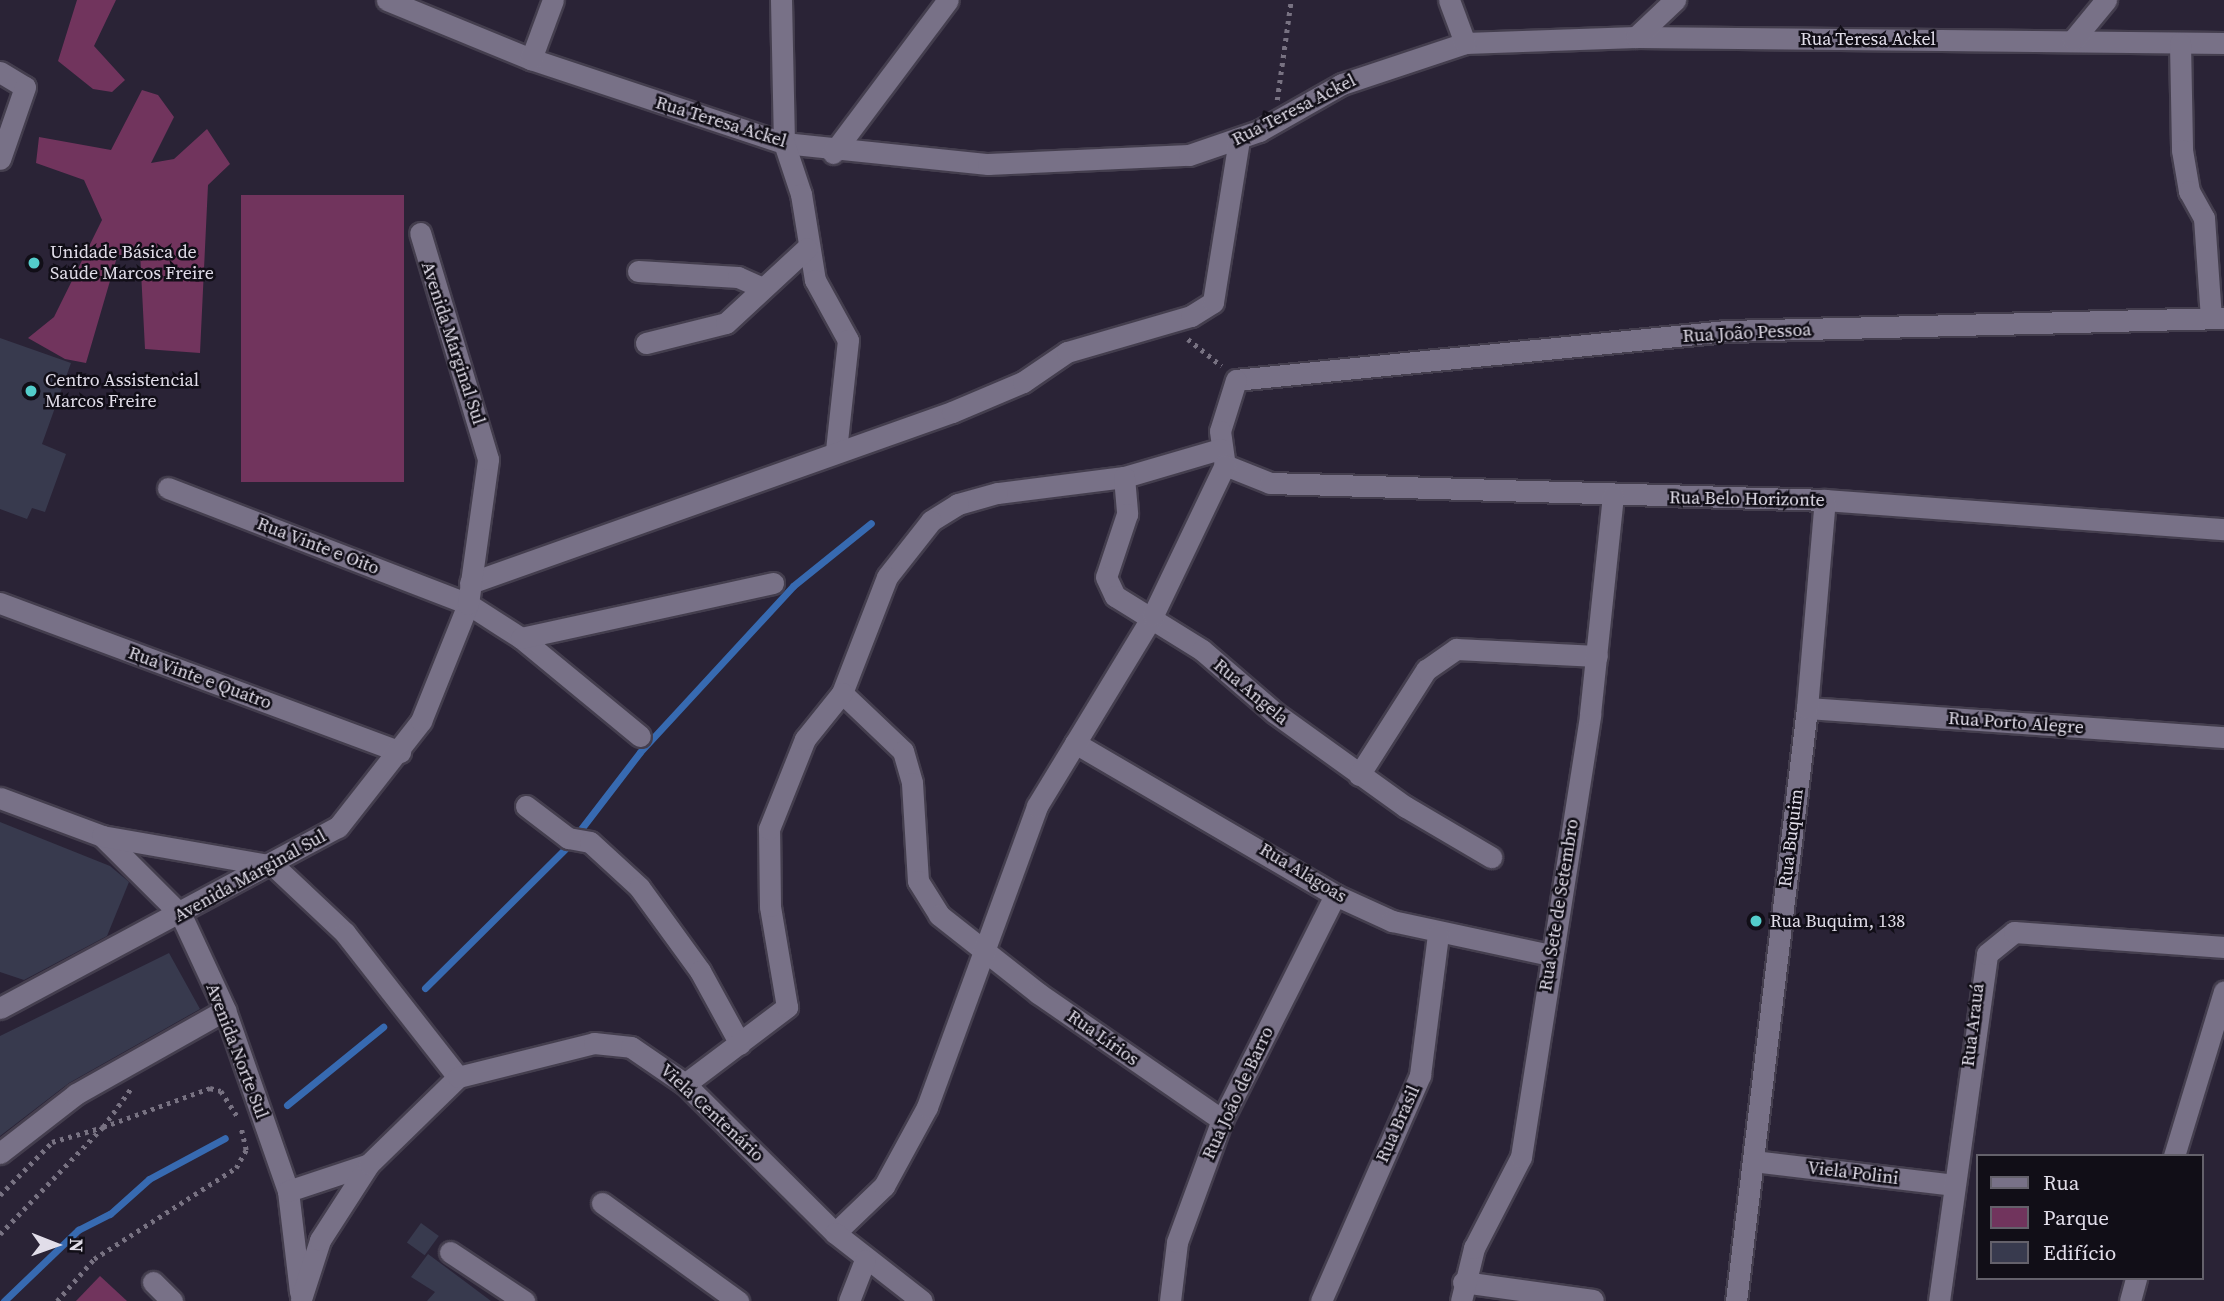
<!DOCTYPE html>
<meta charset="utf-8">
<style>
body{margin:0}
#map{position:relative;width:2224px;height:1301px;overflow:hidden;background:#2a2336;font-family:"Source Serif 4",serif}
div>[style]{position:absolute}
.green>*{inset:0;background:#71345d;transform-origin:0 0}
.stream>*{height:7px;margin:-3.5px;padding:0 3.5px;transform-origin:3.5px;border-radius:3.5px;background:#376ab1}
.building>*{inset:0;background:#383a4e;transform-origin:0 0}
.path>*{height:4.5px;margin-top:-2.25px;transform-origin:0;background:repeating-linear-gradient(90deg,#787282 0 3.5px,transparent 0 8.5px)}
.roads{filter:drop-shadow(2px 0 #443e4e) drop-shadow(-2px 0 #443e4e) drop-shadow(0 2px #443e4e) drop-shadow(0 -2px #443e4e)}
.minor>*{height:21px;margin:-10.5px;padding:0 10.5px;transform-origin:10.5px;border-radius:10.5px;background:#787187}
.dots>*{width:19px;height:19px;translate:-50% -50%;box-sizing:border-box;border:4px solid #110e17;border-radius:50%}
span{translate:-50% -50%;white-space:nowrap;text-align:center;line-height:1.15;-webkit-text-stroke:5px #110e17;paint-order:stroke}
.street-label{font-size:18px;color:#e1dde9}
.poi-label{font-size:18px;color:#e1dde9}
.left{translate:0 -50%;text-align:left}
.legend{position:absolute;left:1976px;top:1154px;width:228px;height:126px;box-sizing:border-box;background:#110e17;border:2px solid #64616b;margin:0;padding:9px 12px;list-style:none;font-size:21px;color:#e1dde9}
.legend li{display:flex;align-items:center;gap:14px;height:35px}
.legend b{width:35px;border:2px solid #64616b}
.north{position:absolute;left:21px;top:1210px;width:70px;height:70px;-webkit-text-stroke:5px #110e17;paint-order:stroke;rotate:91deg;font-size:19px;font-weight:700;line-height:28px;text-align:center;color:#e1dde9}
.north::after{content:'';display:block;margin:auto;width:24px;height:32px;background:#e1dde9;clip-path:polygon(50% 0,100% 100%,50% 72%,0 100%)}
</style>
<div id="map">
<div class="green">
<div style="clip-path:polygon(77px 0,116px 0,94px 46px,125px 80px,112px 92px,93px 89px,58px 61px)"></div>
<div style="clip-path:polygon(142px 90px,158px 95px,174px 117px,151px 163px,174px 159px,207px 129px,230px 164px,208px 185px,200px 353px,145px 349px,140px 252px,117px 257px,86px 363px,65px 359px,28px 338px,54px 317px,102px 220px,84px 180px,36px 163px,39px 137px,111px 150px)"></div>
<div style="left:241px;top:195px;width:163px;height:287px"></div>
<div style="clip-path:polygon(100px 1276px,127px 1301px,76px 1301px)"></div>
</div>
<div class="stream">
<div style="left:581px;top:829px;width:97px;rotate:-52.5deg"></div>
<div style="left:640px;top:752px;width:226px;rotate:-47.3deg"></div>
<div style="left:793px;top:586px;width:100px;rotate:-38.9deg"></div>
<div style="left:425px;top:988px;width:204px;rotate:-44.8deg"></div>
<div style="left:287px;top:1105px;width:124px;rotate:-39.1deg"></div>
<div style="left:4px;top:1301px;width:103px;rotate:-43.8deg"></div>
<div style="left:78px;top:1230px;width:36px;rotate:-27deg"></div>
<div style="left:110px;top:1214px;width:52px;rotate:-41.9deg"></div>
<div style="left:149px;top:1179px;width:86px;rotate:-28.3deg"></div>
</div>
<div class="building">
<div style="clip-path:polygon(0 338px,71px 363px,42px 444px,66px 454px,45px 512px,32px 508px,27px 519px,0 509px)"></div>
<div style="clip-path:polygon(0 822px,110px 866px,129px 882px,107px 936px,24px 980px,0 972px)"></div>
<div style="clip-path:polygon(169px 953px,200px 1009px,69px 1083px,0 1136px,0 1036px)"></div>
<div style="left:421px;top:1223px;width:22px;height:24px;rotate:36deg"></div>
<div style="clip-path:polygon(428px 1254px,463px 1280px,491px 1301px,427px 1301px,435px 1292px,411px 1277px)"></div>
</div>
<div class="path">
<div style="left:1277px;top:100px;width:101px;rotate:-82deg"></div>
<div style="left:1188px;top:339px;width:43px;rotate:38.5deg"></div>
<div style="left:0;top:1195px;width:74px;rotate:-45.5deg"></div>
<div style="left:52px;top:1142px;width:53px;rotate:-16.4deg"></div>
<div style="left:103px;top:1127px;width:49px;rotate:-54.1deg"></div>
<div style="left:0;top:1234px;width:149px;rotate:-46.1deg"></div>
<div style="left:103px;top:1127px;width:114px;rotate:-20deg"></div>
<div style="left:210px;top:1088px;width:11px;rotate:15deg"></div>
<div style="left:221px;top:1091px;width:33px;rotate:57deg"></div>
<div style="left:57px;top:1301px;width:56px;rotate:-48.6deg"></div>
<div style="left:94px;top:1259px;width:169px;rotate:-32.7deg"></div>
<div style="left:236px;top:1168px;width:21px;rotate:-61deg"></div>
<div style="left:246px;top:1150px;width:23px;rotate:-103deg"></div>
</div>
<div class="roads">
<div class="minor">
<div style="left:387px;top:0;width:156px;rotate:22.3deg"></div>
<div style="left:531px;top:59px;width:267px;rotate:18.4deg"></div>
<div style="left:784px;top:143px;width:205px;rotate:5.9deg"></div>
<div style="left:988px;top:164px;width:201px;rotate:-2.6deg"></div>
<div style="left:1189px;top:155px;width:74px;rotate:-18.9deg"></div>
<div style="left:1259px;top:131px;width:95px;rotate:-29.5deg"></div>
<div style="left:1342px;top:84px;width:130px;rotate:-18.4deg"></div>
<div style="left:1465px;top:43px;width:171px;rotate:-2deg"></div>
<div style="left:1636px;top:37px;width:588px;rotate:0.58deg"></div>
<div style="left:781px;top:0;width:143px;rotate:88.8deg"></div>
<div style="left:784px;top:143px;width:54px;rotate:71.6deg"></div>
<div style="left:801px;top:194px;width:87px;rotate:80.8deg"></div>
<div style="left:815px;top:280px;width:68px;rotate:61.2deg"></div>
<div style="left:848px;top:340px;width:111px;rotate:96.2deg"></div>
<div style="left:1449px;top:0;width:46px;rotate:69.6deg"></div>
<div style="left:1636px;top:37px;width:54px;rotate:-43.5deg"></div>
<div style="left:2073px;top:40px;width:52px;rotate:-50.5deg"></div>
<div style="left:2180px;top:43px;width:107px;rotate:88.9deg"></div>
<div style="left:2182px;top:150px;width:42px;rotate:80.3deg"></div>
<div style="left:2189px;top:191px;width:31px;rotate:61deg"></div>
<div style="left:2204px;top:218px;width:100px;rotate:86deg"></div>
<div style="left:531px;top:59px;width:63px;rotate:-69.6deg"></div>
<div style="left:0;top:72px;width:29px;rotate:31deg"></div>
<div style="left:25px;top:87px;width:76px;rotate:109.1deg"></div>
<div style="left:833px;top:153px;width:191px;rotate:-53.1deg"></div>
<div style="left:638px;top:271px;width:100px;rotate:3.4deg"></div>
<div style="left:738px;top:277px;width:27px;rotate:24deg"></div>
<div style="left:2224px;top:318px;width:498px;rotate:178.5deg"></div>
<div style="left:1726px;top:331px;width:492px;rotate:174.3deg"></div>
<div style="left:1236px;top:380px;width:53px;rotate:107.4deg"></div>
<div style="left:1220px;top:431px;width:34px;rotate:82deg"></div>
<div style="left:1225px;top:465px;width:48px;rotate:21.8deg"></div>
<div style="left:1270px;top:483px;width:555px;rotate:1.75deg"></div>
<div style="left:1825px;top:500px;width:400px;rotate:4.2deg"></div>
<div style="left:646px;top:343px;width:82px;rotate:-14deg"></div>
<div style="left:726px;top:323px;width:110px;rotate:-42.8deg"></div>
<div style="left:1220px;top:449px;width:100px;rotate:163.7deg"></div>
<div style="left:1124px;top:477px;width:128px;rotate:172.8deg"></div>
<div style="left:997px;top:493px;width:41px;rotate:164.2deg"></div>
<div style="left:958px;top:504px;width:32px;rotate:148deg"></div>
<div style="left:931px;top:521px;width:71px;rotate:128.2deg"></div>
<div style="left:887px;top:577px;width:124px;rotate:111.2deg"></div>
<div style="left:842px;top:693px;width:84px;rotate:43.6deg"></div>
<div style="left:903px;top:751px;width:33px;rotate:74deg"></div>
<div style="left:912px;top:783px;width:98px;rotate:86.5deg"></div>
<div style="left:918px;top:881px;width:40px;rotate:58deg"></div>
<div style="left:939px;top:915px;width:126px;rotate:38.2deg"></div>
<div style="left:1038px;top:993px;width:224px;rotate:34.6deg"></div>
<div style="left:1124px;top:477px;width:37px;rotate:85deg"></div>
<div style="left:1127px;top:514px;width:66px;rotate:108.4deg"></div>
<div style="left:1106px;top:577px;width:21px;rotate:65deg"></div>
<div style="left:1115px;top:596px;width:102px;rotate:31.8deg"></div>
<div style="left:1202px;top:650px;width:96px;rotate:40.8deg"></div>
<div style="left:1275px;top:713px;width:161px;rotate:35.7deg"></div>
<div style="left:1406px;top:807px;width:99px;rotate:30.5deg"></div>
<div style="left:168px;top:488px;width:322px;rotate:21.1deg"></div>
<div style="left:468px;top:604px;width:63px;rotate:32.7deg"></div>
<div style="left:521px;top:638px;width:154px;rotate:39.5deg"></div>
<div style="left:470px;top:583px;width:511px;rotate:-19.53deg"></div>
<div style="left:952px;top:412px;width:77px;rotate:-22.9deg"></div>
<div style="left:1023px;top:382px;width:53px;rotate:-34.3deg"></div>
<div style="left:1067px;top:352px;width:129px;rotate:-16.2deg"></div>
<div style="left:1191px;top:316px;width:26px;rotate:-32deg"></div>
<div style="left:1213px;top:302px;width:164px;rotate:-80.9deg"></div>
<div style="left:0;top:603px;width:427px;rotate:20.4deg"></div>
<div style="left:521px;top:638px;width:258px;rotate:-12.3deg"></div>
<div style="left:1807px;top:708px;width:418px;rotate:4deg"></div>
<div style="left:1075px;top:743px;width:301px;rotate:30.3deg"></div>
<div style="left:1335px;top:895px;width:63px;rotate:24.5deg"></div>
<div style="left:1392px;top:921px;width:162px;rotate:12.1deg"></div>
<div style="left:1359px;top:775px;width:125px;rotate:-57.5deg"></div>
<div style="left:1426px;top:670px;width:37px;rotate:-35deg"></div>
<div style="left:1456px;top:649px;width:141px;rotate:2.8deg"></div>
<div style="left:0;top:798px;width:109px;rotate:20.4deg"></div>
<div style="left:102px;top:836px;width:112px;rotate:45deg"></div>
<div style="left:181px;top:915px;width:105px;rotate:65.1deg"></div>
<div style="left:225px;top:1010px;width:192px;rotate:70.8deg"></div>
<div style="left:288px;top:1191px;width:102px;rotate:83.2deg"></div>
<div style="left:526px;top:806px;width:53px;rotate:37.3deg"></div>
<div style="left:568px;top:838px;width:22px;rotate:10deg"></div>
<div style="left:590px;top:842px;width:67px;rotate:42.6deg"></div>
<div style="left:639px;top:887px;width:104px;rotate:54deg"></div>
<div style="left:700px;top:971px;width:83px;rotate:61.3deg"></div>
<div style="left:102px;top:836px;width:175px;rotate:9.9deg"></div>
<div style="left:274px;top:866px;width:98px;rotate:43.3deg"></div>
<div style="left:345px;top:933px;width:183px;rotate:51.9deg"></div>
<div style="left:0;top:1008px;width:383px;rotate:-28.2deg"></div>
<div style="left:338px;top:827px;width:135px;rotate:-51.9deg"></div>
<div style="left:421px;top:721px;width:126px;rotate:-68.1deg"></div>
<div style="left:468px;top:604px;width:146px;rotate:-82.1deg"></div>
<div style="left:488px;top:459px;width:236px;rotate:-106.7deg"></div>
<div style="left:685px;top:1084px;width:128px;rotate:-37deg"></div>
<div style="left:787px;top:1007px;width:102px;rotate:-99.6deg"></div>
<div style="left:770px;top:906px;width:77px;rotate:-90.7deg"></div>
<div style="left:769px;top:829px;width:97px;rotate:-68.2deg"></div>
<div style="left:805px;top:739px;width:59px;rotate:-51.2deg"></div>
<div style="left:0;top:1153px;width:96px;rotate:-37.8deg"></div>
<div style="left:76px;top:1094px;width:171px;rotate:-29.4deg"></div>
<div style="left:2174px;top:1156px;width:172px;rotate:-73.1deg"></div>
<div style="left:1753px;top:1161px;width:201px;rotate:6.8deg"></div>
<div style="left:288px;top:1191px;width:85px;rotate:-18.4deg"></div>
<div style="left:602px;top:1203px;width:168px;rotate:35.8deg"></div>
<div style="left:835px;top:1233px;width:68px;rotate:-43.8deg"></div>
<div style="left:884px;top:1186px;width:90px;rotate:-61.4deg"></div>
<div style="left:927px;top:1107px;width:320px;rotate:-69.9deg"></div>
<div style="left:1037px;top:806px;width:223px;rotate:-58.7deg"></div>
<div style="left:1153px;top:615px;width:166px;rotate:-64.4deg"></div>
<div style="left:450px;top:1252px;width:89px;rotate:33.5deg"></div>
<div style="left:153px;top:1282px;width:27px;rotate:45deg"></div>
<div style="left:1463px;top:1282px;width:131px;rotate:7.9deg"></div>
<div style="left:301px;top:1299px;width:62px;rotate:-72.1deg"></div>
<div style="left:320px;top:1240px;width:90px;rotate:-57.2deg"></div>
<div style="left:369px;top:1164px;width:124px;rotate:-44.3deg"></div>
<div style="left:458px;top:1077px;width:140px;rotate:-14deg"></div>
<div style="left:594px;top:1043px;width:37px;rotate:6deg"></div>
<div style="left:631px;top:1047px;width:65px;rotate:34.4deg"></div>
<div style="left:685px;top:1084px;width:211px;rotate:44.8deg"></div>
<div style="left:835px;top:1233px;width:110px;rotate:38deg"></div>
<div style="left:849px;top:1301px;width:44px;rotate:-68.7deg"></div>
<div style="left:1170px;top:1301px;width:59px;rotate:-83.2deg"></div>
<div style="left:1177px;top:1242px;width:130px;rotate:-69.8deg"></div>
<div style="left:1222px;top:1120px;width:252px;rotate:-63.3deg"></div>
<div style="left:1321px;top:1301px;width:247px;rotate:-66.3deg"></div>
<div style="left:1420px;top:1075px;width:141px;rotate:-82.7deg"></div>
<div style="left:1461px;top:1301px;width:55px;rotate:-76.2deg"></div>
<div style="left:1474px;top:1248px;width:102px;rotate:-62.7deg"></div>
<div style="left:1521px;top:1157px;width:448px;rotate:-81.1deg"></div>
<div style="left:1590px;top:714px;width:219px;rotate:-84deg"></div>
<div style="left:1736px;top:1301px;width:597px;rotate:-83.17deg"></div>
<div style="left:1807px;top:708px;width:209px;rotate:-85.1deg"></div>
<div style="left:1939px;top:1301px;width:350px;rotate:-82.1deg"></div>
<div style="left:1987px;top:954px;width:35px;rotate:-39deg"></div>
<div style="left:2014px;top:932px;width:211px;rotate:4.1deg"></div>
<div style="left:2130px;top:1301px;width:24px;rotate:-75deg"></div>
</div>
</div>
<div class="dots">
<div style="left:34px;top:263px;background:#53cdcb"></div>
<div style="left:31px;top:391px;background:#53cdcb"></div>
<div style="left:1756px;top:921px;background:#53cdcb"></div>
</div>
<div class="street-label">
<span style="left:1868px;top:39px">Rua Teresa Ackel</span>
<span style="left:1294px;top:110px;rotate:-27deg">Rua Teresa Ackel</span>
<span style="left:721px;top:122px;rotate:17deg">Rua Teresa Ackel</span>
<span style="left:1747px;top:333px;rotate:-3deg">Rua João Pessoa</span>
<span style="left:453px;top:343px;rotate:72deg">Avenida Marginal Sul</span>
<span style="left:1747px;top:499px;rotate:1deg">Rua Belo Horizonte</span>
<span style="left:318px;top:546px;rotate:21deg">Rua Vinte e Oito</span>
<span style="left:200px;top:678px;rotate:20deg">Rua Vinte e Quatro</span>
<span style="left:1251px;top:692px;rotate:40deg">Rua Angela</span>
<span style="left:2016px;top:723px;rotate:4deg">Rua Porto Alegre</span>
<span style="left:1791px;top:838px;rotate:-83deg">Rua Buquim</span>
<span style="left:1303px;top:873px;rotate:31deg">Rua Alagoas</span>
<span style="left:250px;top:876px;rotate:-29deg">Avenida Marginal Sul</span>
<span style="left:1559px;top:905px;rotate:-81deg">Rua Sete de Setembro</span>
<span style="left:1973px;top:1025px;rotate:-83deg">Rua Arauá</span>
<span style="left:1103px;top:1038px;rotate:35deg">Rua Lírios</span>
<span style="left:237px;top:1051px;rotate:69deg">Avenida Norte Sul</span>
<span style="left:1238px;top:1093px;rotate:-65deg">Rua João de Barro</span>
<span style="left:712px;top:1113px;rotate:43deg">Viela Centenário</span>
<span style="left:1398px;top:1124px;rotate:-66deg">Rua Brasil</span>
<span style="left:1853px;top:1173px;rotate:7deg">Viela Polini</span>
</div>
<div class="poi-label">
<span class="left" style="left:50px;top:263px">Unidade Básica de<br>Saúde Marcos Freire</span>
<span class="left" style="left:45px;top:391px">Centro Assistencial<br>Marcos Freire</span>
<span class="left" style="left:1770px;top:921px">Rua Buquim, 138</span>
</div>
<ul class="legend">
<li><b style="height:9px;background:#787187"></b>Rua</li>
<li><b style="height:19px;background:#71345d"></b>Parque</li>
<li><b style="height:19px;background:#383a4e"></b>Edifício</li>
</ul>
<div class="north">N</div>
</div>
